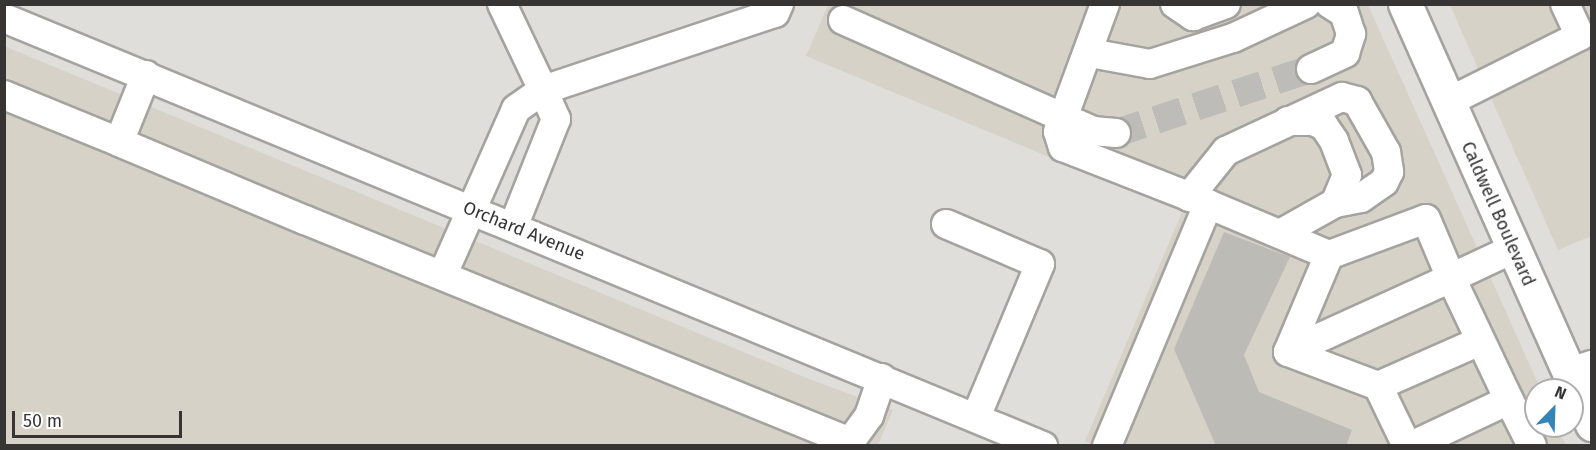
<!DOCTYPE html>
<style>
body{margin:0}
#map{position:relative;width:1596px;height:450px;overflow:hidden;background:#e0deda;font-family:"Fira Sans",sans-serif}
div>[style]{position:absolute}
.built>*{inset:0;background:#d6d2c7}
.building>*{inset:0;background:#bcbbb6}
.minor-tunnel>*{height:28px;margin-top:-14px;transform-origin:0;background:repeating-linear-gradient(90deg,#bebcb9 0 28px,transparent 0 42px)}
.roads{filter:drop-shadow(2px 0 #a4a39f) drop-shadow(-2px 0 #a4a39f) drop-shadow(0 2px #a4a39f) drop-shadow(0 -2px #a4a39f)}
.minor>*{height:28px;margin:-14px;padding:0 14px;transform-origin:14px;border-radius:14px;background:#fff}
.major>*{height:33px;margin:-16.5px;padding:0 16.5px;transform-origin:16.5px;border-radius:16.5px;background:#fff}
span{translate:-50% -50%;white-space:nowrap;text-align:center;line-height:1.15;-webkit-text-stroke:5px #fff;paint-order:stroke}
.street-label{font-size:18px;color:#363534}
.frame{position:absolute;inset:0;border:6px solid #363534;pointer-events:none}
.north{position:absolute;left:1524px;top:378px;width:60px;height:60px;box-sizing:border-box;background:#fff;border:2px solid #afaeae;border-radius:50%;rotate:23deg;font-size:16px;font-weight:700;line-height:24px;text-align:center;color:#363534}
.north::after{content:'';display:block;margin:auto;width:21px;height:27px;background:#3684b7;clip-path:polygon(50% 0,100% 100%,50% 72%,0 100%)}
.scale{position:absolute;left:12px;top:411px;width:170px;height:27px;box-sizing:border-box;border:3px solid #363534;border-top:0;padding-left:8px;font-size:18px;line-height:21px;white-space:nowrap;color:#363534;-webkit-text-stroke:4px #fff;paint-order:stroke}
</style>
<div id="map">
<div class="built">
<div style="clip-path:polygon(828px 5px,1368px 5px,1541px 390px,1536px 390px,1536px 426px,1557px 426px,1566px 445px,1096px 446px,1085px 441px,1182px 212px,806px 56px)"></div>
<div style="clip-path:polygon(1450px 5px,1591px 5px,1591px 236px,1558px 250px)"></div>
<div style="clip-path:polygon(4px 46px,809px 379px,893px 410px,878px 445px,5px 445px)"></div>
</div>
<div class="building">
<div style="clip-path:polygon(1224px 232px,1290px 257px,1244px 355px,1259px 392px,1352px 430px,1346px 446px,1216px 446px,1174px 349px)"></div>
</div>
<div class="minor-tunnel">
<div style="left:1116px;top:133px;width:205px;rotate:-18.2deg"></div>
</div>
<div class="roads">
<div class="minor">
<div style="left:502px;top:4px;width:95px;rotate:64.5deg"></div>
<div style="left:543px;top:90px;width:244px;rotate:-18.4deg"></div>
<div style="left:775px;top:13px;width:10px;rotate:-66deg"></div>
<div style="left:1105px;top:4px;width:136px;rotate:110.2deg"></div>
<div style="left:1058px;top:132px;width:16px;rotate:72deg"></div>
<div style="left:1063px;top:147px;width:154px;rotate:21.4deg"></div>
<div style="left:1175px;top:4px;width:22px;rotate:34deg"></div>
<div style="left:1193px;top:16px;width:35px;rotate:-20deg"></div>
<div style="left:4px;top:18px;width:1124px;rotate:22.39deg"></div>
<div style="left:843px;top:20px;width:274px;rotate:23.9deg"></div>
<div style="left:1093px;top:131px;width:23px;rotate:5deg"></div>
<div style="left:1090px;top:53px;width:61px;rotate:10.4deg"></div>
<div style="left:1150px;top:64px;width:87px;rotate:-17.4deg"></div>
<div style="left:1233px;top:38px;width:81px;rotate:-25deg"></div>
<div style="left:1311px;top:69px;width:38px;rotate:-25deg"></div>
<div style="left:1345px;top:53px;width:20px;rotate:-72deg"></div>
<div style="left:1351px;top:34px;width:22px;rotate:-108deg"></div>
<div style="left:1344px;top:13px;width:17px;rotate:-147deg"></div>
<div style="left:146px;top:75px;width:72px;rotate:111.9deg"></div>
<div style="left:119px;top:142px;width:202px;rotate:22.8deg"></div>
<div style="left:305px;top:220px;width:588px;rotate:22.16deg"></div>
<div style="left:850px;top:442px;width:32px;rotate:-54deg"></div>
<div style="left:869px;top:416px;width:40px;rotate:-71.1deg"></div>
<div style="left:4px;top:95px;width:124px;rotate:22.2deg"></div>
<div style="left:1448px;top:102px;width:148px;rotate:-26.6deg"></div>
<div style="left:1580px;top:36px;width:35px;rotate:-115deg"></div>
<div style="left:1288px;top:121px;width:25px"></div>
<div style="left:1313px;top:121px;width:12px;rotate:24deg"></div>
<div style="left:1324px;top:126px;width:18px;rotate:56deg"></div>
<div style="left:1334px;top:141px;width:36px;rotate:69deg"></div>
<div style="left:1347px;top:175px;width:30px;rotate:113deg"></div>
<div style="left:1189px;top:197px;width:59px;rotate:-51.2deg"></div>
<div style="left:1226px;top:151px;width:128px;rotate:-25deg"></div>
<div style="left:1342px;top:97px;width:16px;rotate:15deg"></div>
<div style="left:1357px;top:101px;width:59px;rotate:60.4deg"></div>
<div style="left:1386px;top:152px;width:20px;rotate:81deg"></div>
<div style="left:1389px;top:172px;width:11px;rotate:117deg"></div>
<div style="left:1384px;top:182px;width:28px;rotate:145deg"></div>
<div style="left:1361px;top:198px;width:26px;rotate:169deg"></div>
<div style="left:1335px;top:203px;width:63px;rotate:150.6deg"></div>
<div style="left:1426px;top:219px;width:64px;rotate:67deg"></div>
<div style="left:1451px;top:278px;width:179px;rotate:155.6deg"></div>
<div style="left:1288px;top:352px;width:105px;rotate:-67.1deg"></div>
<div style="left:1329px;top:255px;width:103px;rotate:-20.4deg"></div>
<div style="left:946px;top:224px;width:102px;rotate:23.1deg"></div>
<div style="left:1040px;top:264px;width:166px;rotate:112.7deg"></div>
<div style="left:443px;top:274px;width:180px;rotate:-66.1deg"></div>
<div style="left:516px;top:109px;width:33px;rotate:-35deg"></div>
<div style="left:543px;top:90px;width:32px;rotate:66deg"></div>
<div style="left:556px;top:119px;width:116px;rotate:111.7deg"></div>
<div style="left:1288px;top:352px;width:96px;rotate:20.7deg"></div>
<div style="left:1378px;top:386px;width:111px;rotate:-23.8deg"></div>
<div style="left:1570px;top:372px;width:23px;rotate:-18deg"></div>
<div style="left:1378px;top:386px;width:67px;rotate:64.2deg"></div>
<div style="left:1509px;top:400px;width:51px;rotate:63.4deg"></div>
<div style="left:1107px;top:446px;width:262px;rotate:-67.3deg"></div>
<div style="left:1208px;top:204px;width:131px;rotate:22.9deg"></div>
<div style="left:1411px;top:446px;width:108px;rotate:-25.1deg"></div>
<div style="left:1509px;top:400px;width:135px;rotate:-115.4deg"></div>
<div style="left:1451px;top:278px;width:68px;rotate:-25.1deg"></div>
</div>
<div class="major">
<div style="left:1405px;top:4px;width:460px;rotate:66deg"></div>
</div>
</div>
<div class="street-label">
<span style="left:1498px;top:214px;rotate:66deg">Caldwell Boulevard</span>
<span style="left:524px;top:231px;rotate:22deg">Orchard Avenue</span>
</div>
<div class="frame"></div>
<div class="north">N</div>
<div class="scale">50 m</div>
</div>
